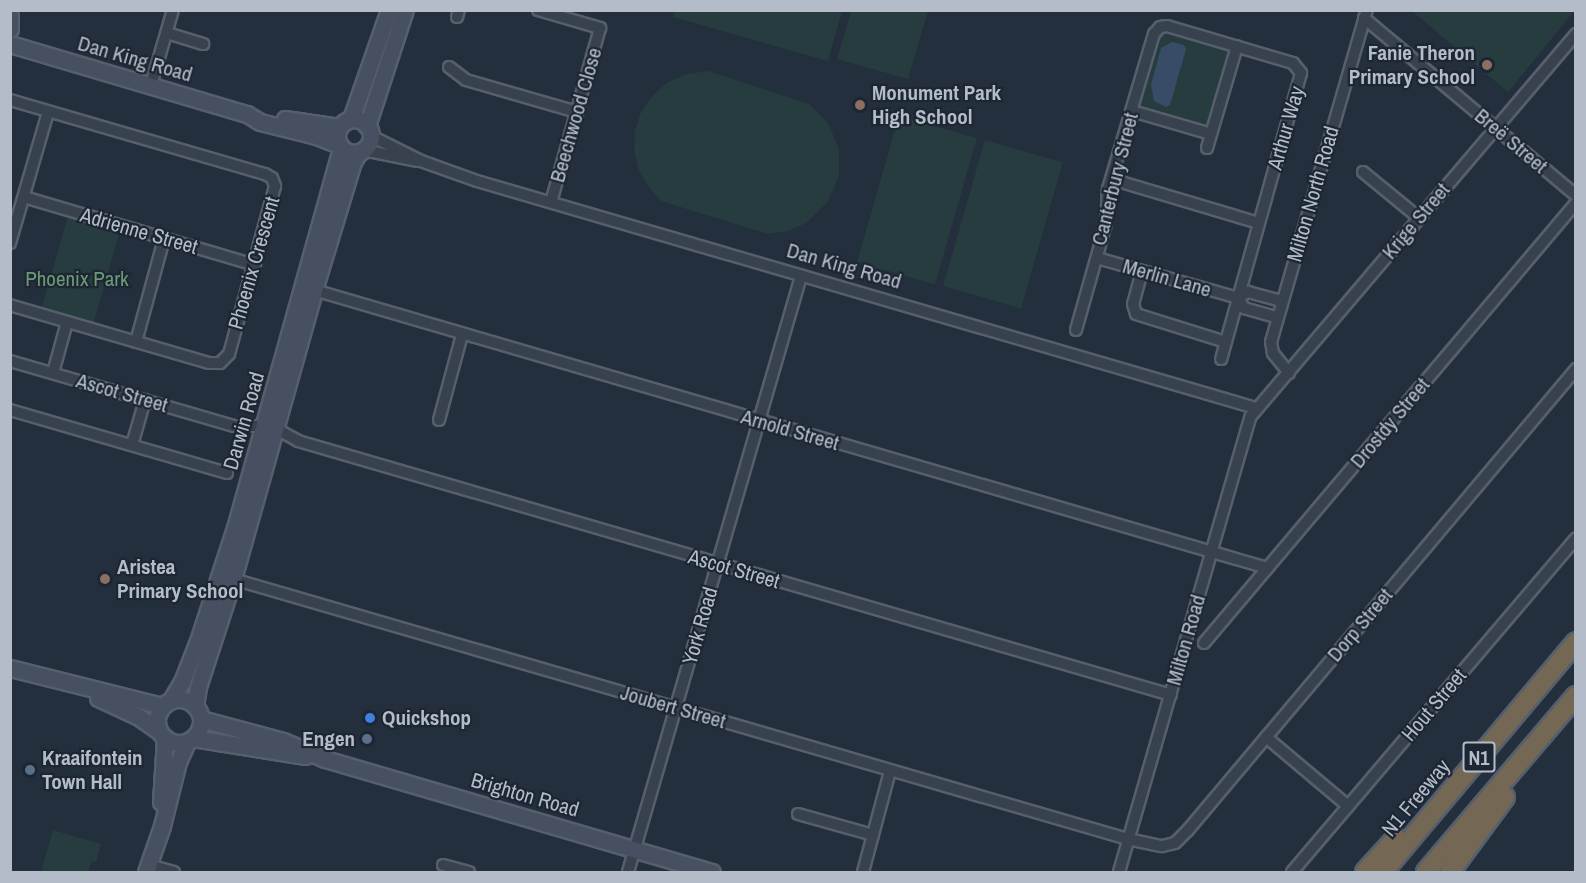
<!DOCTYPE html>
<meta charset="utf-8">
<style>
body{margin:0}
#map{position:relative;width:1586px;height:883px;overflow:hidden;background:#242f3e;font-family:"Archivo Narrow",sans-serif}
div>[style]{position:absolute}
.green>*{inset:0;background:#263c3f;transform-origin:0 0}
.water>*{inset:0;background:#394c67}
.roads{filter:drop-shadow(2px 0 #565f6c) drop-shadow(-2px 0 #565f6c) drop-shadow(0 2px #565f6c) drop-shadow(0 -2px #565f6c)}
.street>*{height:10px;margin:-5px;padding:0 5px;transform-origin:5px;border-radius:5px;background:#38414e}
.secondary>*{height:15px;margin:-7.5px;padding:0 7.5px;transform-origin:7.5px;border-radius:7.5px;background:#465061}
.secondary>.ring{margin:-7.5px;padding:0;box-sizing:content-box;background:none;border:15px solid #465061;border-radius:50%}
.highway>*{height:18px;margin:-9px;padding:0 9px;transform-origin:9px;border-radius:9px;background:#746855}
.dots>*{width:16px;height:16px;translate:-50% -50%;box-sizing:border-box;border:3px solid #1d2633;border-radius:50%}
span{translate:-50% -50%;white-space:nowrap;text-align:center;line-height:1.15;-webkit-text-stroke:4.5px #1d2633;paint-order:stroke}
.shield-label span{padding:2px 4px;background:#1d2633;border:2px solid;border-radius:4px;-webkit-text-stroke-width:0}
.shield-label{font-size:20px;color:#b4bcc9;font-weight:700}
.poi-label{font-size:21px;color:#b4bcc9;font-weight:700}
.right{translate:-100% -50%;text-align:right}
.left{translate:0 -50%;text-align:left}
.street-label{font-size:21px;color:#b4bcc9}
.park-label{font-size:21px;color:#6b9a76}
.frame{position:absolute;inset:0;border:12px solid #b4bcc9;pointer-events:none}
</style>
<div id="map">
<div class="green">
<div style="clip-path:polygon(675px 10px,842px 10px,842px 11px,828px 61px,673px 17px)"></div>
<div style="clip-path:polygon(1575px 10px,1508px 92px,1412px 11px,1412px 10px)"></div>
<div style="clip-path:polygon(851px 11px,928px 11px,908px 79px,837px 59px)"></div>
<div style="clip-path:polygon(1162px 31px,1225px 48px,1229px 52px,1230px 57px,1210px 124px,1207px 126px,1201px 128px,1140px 107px,1139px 102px,1157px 36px)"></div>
<div style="clip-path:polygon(708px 71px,809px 104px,828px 123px,839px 149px,839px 176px,827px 203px,806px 223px,788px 231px,768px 234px,661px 201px,648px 186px,638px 169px,634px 150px,635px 131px,641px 112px,653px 95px,668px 82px,687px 74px)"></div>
<div style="left:899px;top:116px;width:81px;height:152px;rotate:16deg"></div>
<div style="left:985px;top:140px;width:81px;height:152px;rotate:16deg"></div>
<div style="left:68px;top:216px;width:54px;height:97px;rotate:16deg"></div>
<div style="clip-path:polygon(53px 830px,101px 844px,96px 862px,92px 861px,88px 872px,41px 872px)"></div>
</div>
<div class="water">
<div style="clip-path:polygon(1172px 42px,1184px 45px,1186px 49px,1170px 105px,1166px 107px,1154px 101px,1151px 85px,1161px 48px)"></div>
</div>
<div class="roads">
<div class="street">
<div style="left:538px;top:10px;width:65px;rotate:16.2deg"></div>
<div style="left:600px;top:28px;width:181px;rotate:105.7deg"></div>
<div style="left:457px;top:17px;width:7px;rotate:-74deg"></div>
<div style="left:1364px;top:18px;width:276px;rotate:39.9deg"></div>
<div style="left:167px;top:33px;width:38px;rotate:17deg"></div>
<div style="left:449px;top:67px;width:21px;rotate:37deg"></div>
<div style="left:466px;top:80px;width:116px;rotate:16.1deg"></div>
<div style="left:151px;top:85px;width:78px;rotate:-73.7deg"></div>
<div style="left:10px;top:100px;width:266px;rotate:16.2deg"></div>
<div style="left:265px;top:174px;width:8px;rotate:30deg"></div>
<div style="left:272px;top:178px;width:9px;rotate:69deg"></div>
<div style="left:275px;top:186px;width:174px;rotate:105.3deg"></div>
<div style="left:229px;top:354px;width:13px;rotate:135deg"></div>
<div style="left:220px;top:363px;width:11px;rotate:180deg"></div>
<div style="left:209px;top:363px;width:207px;rotate:-163.8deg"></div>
<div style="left:1132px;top:111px;width:82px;rotate:16.2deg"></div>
<div style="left:371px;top:136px;width:56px;rotate:26.6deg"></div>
<div style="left:421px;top:161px;width:59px;rotate:19.7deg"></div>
<div style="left:477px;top:181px;width:811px;rotate:16.25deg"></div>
<div style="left:1207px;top:148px;width:106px;rotate:-73.6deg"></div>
<div style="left:363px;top:150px;width:56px;rotate:11.3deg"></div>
<div style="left:1363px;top:172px;width:72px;rotate:39.4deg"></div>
<div style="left:1111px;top:179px;width:154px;rotate:16.6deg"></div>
<div style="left:24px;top:197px;width:241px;rotate:16.4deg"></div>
<div style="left:10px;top:243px;width:136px;rotate:-73.8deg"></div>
<div style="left:1097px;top:258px;width:147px;rotate:15.8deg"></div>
<div style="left:1238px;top:298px;width:12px;rotate:59deg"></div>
<div style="left:1244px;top:308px;width:35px;rotate:16deg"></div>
<div style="left:1142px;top:271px;width:34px;rotate:105deg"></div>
<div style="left:1133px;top:304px;width:10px;rotate:73deg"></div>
<div style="left:1136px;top:314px;width:94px;rotate:17.3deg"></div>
<div style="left:314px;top:290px;width:993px;rotate:16.26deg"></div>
<div style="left:1238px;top:298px;width:12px;rotate:-31deg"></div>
<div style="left:1248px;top:292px;width:35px;rotate:15deg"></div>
<div style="left:1076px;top:330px;width:110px;rotate:-74.2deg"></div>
<div style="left:1106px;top:224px;width:35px;rotate:-87deg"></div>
<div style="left:1108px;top:189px;width:162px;rotate:-73.5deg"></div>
<div style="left:1154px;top:34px;width:9px;rotate:-49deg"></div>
<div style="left:1160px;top:27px;width:7px;rotate:-8deg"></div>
<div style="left:1167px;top:26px;width:131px;rotate:16.4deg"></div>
<div style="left:1293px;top:63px;width:13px;rotate:51deg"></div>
<div style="left:1301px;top:73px;width:297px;rotate:105.6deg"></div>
<div style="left:136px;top:342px;width:107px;rotate:-74.8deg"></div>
<div style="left:10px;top:361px;width:233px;rotate:16.2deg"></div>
<div style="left:234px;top:426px;width:30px"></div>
<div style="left:53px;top:373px;width:53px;rotate:-74.6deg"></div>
<div style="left:1289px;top:373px;width:26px;rotate:-129deg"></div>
<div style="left:1273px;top:353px;width:11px;rotate:-100deg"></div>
<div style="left:1271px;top:342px;width:346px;rotate:-73.9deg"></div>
<div style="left:10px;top:410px;width:226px;rotate:16.2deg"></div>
<div style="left:439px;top:420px;width:88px;rotate:-74.9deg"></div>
<div style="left:275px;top:424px;width:11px;rotate:49deg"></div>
<div style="left:282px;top:432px;width:18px;rotate:29deg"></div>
<div style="left:298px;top:441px;width:909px;rotate:16.22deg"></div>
<div style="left:132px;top:445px;width:47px;rotate:-73.9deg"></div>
<div style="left:226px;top:577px;width:939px;rotate:16.2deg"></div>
<div style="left:1128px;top:839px;width:35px;rotate:12deg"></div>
<div style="left:1162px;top:846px;width:13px;rotate:-13deg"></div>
<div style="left:1175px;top:843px;width:18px;rotate:-45deg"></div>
<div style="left:1188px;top:830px;width:603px;rotate:-49.91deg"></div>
<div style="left:1204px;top:643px;width:576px;rotate:-49.79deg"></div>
<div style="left:1266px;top:737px;width:107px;rotate:40.1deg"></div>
<div style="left:798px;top:814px;width:78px;rotate:15.6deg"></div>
<div style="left:149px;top:865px;width:26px;rotate:16deg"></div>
<div style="left:443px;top:865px;width:27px;rotate:15deg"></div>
<div style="left:628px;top:872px;width:621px;rotate:-73.81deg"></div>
<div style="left:863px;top:872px;width:105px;rotate:-75deg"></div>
<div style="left:1119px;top:872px;width:475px;rotate:-73.9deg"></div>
<div style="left:1251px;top:416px;width:502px;rotate:-49.61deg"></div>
<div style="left:1292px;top:872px;width:438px;rotate:-49.6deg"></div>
</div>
<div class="secondary">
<div style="left:10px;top:16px;width:13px;rotate:90deg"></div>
<div style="left:10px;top:44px;width:247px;rotate:16.5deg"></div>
<div style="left:247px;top:114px;width:15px;rotate:32deg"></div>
<div style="left:260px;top:122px;width:58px;rotate:14deg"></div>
<div style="left:316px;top:136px;width:25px;rotate:21deg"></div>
<div style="left:285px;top:119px;width:55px;rotate:8.4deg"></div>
<div style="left:351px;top:119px;width:115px;rotate:-70.8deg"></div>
<div class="ring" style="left:337px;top:119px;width:19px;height:19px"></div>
<div style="left:367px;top:126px;width:122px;rotate:-71.9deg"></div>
<div style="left:10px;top:668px;width:157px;rotate:14deg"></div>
<div style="left:98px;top:698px;width:45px;rotate:24.9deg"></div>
<div style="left:139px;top:717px;width:24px;rotate:35deg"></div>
<div class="ring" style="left:157px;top:699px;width:29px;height:29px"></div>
<div style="left:171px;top:700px;width:21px;rotate:-59deg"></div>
<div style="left:182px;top:682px;width:44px;rotate:-68.7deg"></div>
<div style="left:198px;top:641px;width:119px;rotate:-71.9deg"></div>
<div style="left:235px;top:528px;width:395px;rotate:-74.4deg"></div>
<div style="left:195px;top:706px;width:19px;rotate:-81deg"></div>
<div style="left:198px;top:687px;width:114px;rotate:-72deg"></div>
<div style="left:233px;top:579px;width:300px;rotate:-74.3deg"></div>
<div style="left:314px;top:290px;width:134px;rotate:-73.1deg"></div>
<div style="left:353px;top:162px;width:12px;rotate:-59deg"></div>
<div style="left:201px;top:719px;width:85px;rotate:15deg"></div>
<div style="left:283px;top:741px;width:46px;rotate:23.2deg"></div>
<div style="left:325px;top:759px;width:403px;rotate:16.3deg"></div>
<div style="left:193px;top:738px;width:114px;rotate:9.1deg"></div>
<div style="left:161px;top:802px;width:63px;rotate:-86.4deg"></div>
<div style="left:146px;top:872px;width:49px;rotate:-70.8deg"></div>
<div style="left:162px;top:826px;width:66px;rotate:-76deg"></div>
<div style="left:178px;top:762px;width:22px;rotate:-66deg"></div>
</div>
<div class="highway">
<div style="left:1365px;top:872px;width:46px;rotate:-47.6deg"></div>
<div style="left:1383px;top:872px;width:300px;rotate:-50deg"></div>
<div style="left:1426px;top:872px;width:231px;rotate:-49.6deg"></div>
<div style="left:1450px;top:872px;width:93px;rotate:-53.7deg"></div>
</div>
</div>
<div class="dots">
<div style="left:1487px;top:65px;background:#8d6e63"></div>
<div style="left:860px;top:105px;background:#8d6e63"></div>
<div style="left:105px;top:579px;background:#8d6e63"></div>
<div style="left:370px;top:718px;background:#3f7fe0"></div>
<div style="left:367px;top:739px;background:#5c6f8a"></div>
<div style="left:30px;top:770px;background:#5c6f8a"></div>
</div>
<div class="shield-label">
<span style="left:1479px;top:757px">N1</span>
</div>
<div class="poi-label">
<span class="right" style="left:1475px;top:65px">Fanie Theron<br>Primary School</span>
<span class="left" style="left:872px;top:105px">Monument Park<br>High School</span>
<span class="left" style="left:117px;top:579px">Aristea<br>Primary School</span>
<span class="left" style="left:382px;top:718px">Quickshop</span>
<span class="right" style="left:355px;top:739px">Engen</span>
<span class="left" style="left:42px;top:770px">Kraaifontein<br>Town Hall</span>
</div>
<div class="street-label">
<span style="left:135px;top:59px;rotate:16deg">Dan King Road</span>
<span style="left:576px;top:115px;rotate:-74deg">Beechwood Close</span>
<span style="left:1286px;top:128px;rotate:-74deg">Arthur Way</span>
<span style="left:1511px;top:141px;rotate:40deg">Breë Street</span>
<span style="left:1115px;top:179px;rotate:-76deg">Canterbury Street</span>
<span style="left:1313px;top:194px;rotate:-74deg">Milton North Road</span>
<span style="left:1416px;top:221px;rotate:-50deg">Krige Street</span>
<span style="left:139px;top:231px;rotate:16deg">Adrienne Street</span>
<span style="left:254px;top:263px;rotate:-74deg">Phoenix Crescent</span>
<span style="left:844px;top:266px;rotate:16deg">Dan King Road</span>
<span style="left:1167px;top:278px;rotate:16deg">Merlin Lane</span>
<span style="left:122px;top:393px;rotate:16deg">Ascot Street</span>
<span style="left:244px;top:421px;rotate:-74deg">Darwin Road</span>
<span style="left:1390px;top:423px;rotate:-50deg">Drostdy Street</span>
<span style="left:790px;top:430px;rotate:16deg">Arnold Street</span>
<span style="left:734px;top:569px;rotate:16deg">Ascot Street</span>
<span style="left:1360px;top:625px;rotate:-50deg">Dorp Street</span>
<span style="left:700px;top:626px;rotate:-74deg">York Road</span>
<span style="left:1186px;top:640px;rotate:-74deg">Milton Road</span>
<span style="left:1434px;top:705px;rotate:-50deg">Hout Street</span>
<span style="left:673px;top:707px;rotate:16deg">Joubert Street</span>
<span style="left:525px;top:795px;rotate:16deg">Brighton Road</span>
<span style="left:1416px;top:798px;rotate:-50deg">N1 Freeway</span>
</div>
<div class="park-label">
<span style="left:77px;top:279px">Phoenix Park</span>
</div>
<div class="frame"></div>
</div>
